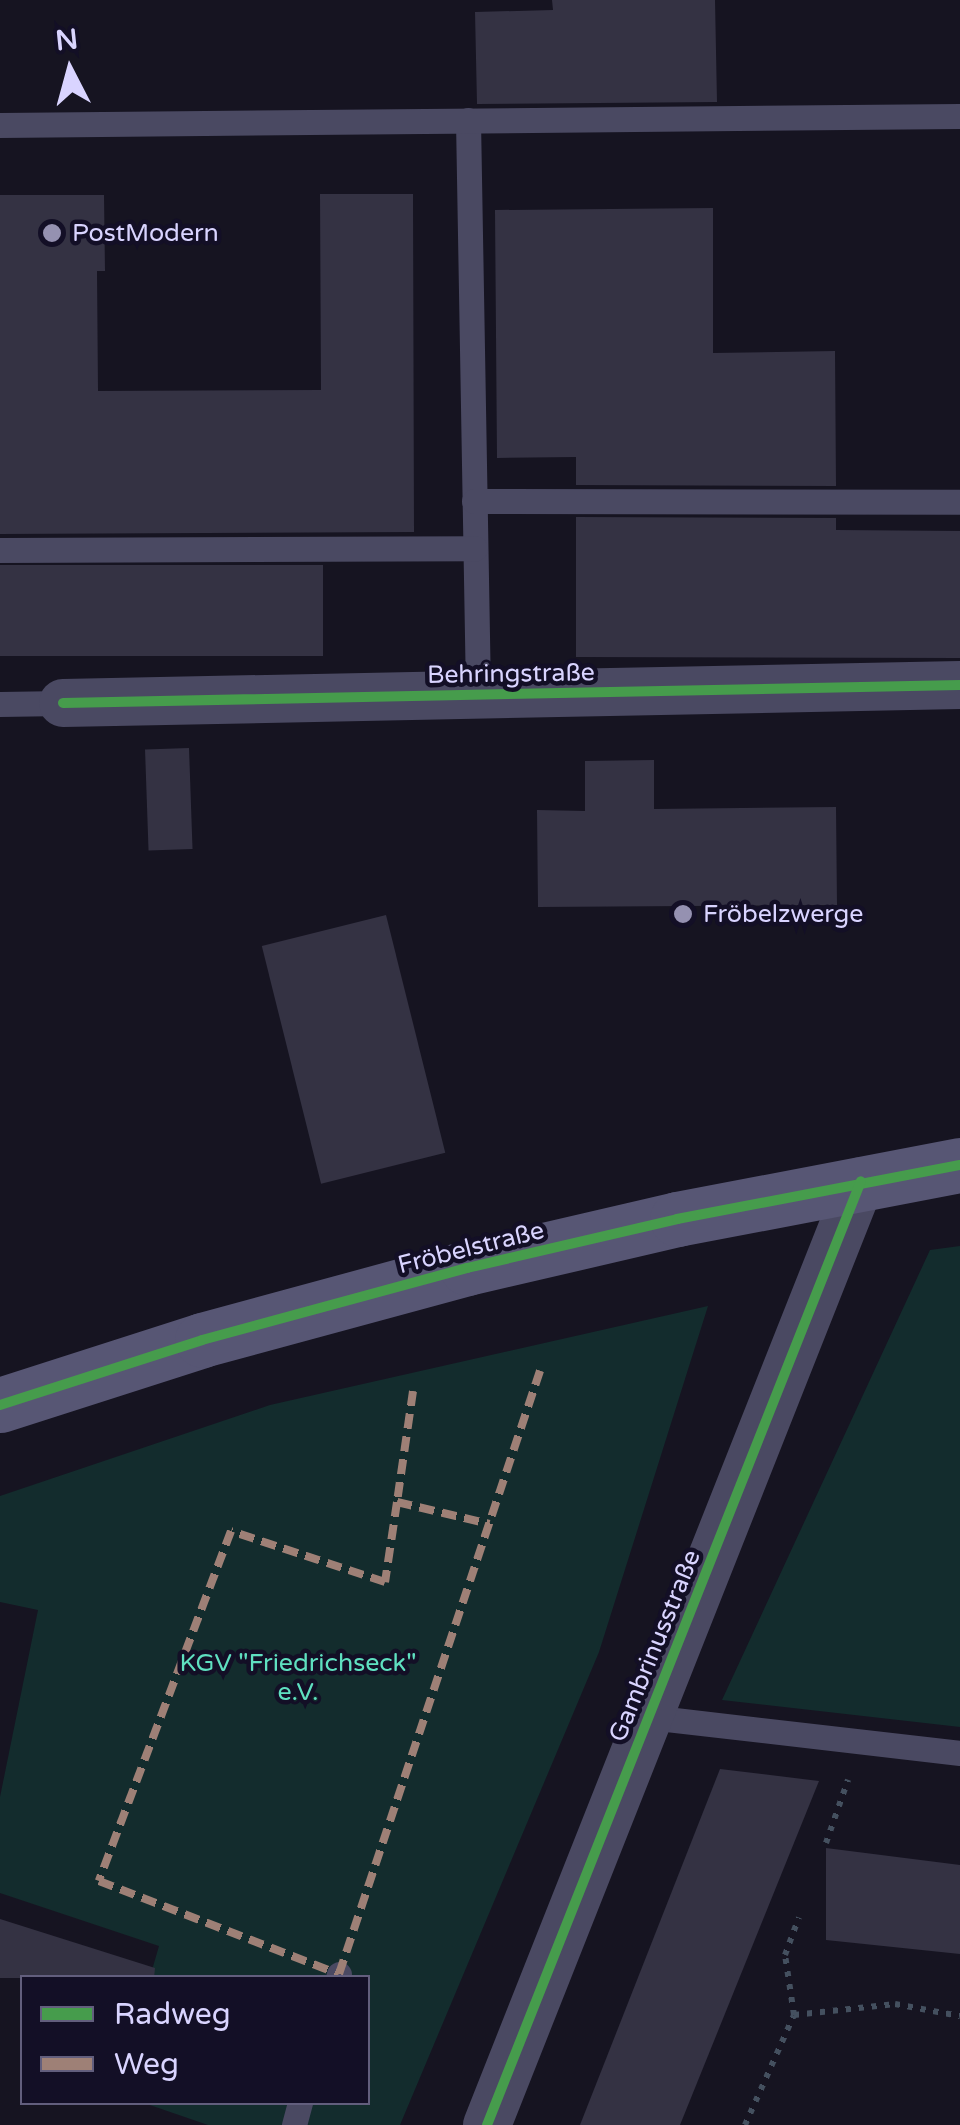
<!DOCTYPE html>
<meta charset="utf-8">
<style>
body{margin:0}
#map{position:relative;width:960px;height:2125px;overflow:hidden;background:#161421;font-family:"Varela Round",sans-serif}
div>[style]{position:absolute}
.green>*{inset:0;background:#132c2d}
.building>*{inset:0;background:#343243;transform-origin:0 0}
.path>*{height:6px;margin-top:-3px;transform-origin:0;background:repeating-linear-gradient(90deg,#44505f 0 5px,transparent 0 13px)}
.lane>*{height:25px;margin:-12.5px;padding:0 12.5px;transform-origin:12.5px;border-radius:12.5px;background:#4a4962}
.street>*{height:48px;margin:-24px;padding:0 24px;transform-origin:24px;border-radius:24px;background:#4a4962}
.secondary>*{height:55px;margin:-27.5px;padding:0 27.5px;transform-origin:27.5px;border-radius:27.5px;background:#575674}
.quiet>*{height:8px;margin-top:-4px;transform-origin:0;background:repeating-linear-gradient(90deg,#9e8076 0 15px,transparent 0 23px)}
.cycleway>*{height:10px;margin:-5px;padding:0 5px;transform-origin:5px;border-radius:5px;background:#469c4c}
.dots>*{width:28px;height:28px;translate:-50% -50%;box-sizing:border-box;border:5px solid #130f26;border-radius:50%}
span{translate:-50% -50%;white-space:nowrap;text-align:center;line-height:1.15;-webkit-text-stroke:9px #130f26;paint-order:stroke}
.poi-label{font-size:25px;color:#d9d4ff}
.left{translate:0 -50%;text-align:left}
.street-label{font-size:25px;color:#d9d4ff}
.park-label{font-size:25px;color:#5fe0c0}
.legend{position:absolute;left:20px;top:1975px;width:350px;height:130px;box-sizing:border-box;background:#130f26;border:2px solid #625e7d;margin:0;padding:12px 18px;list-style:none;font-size:30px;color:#d9d4ff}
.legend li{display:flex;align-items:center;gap:20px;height:50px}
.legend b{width:50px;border:2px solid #625e7d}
.north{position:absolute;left:20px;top:20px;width:100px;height:100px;-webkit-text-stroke:8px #130f26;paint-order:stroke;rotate:354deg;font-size:28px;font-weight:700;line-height:40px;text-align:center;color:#d9d4ff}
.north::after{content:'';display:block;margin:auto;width:35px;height:45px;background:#d9d4ff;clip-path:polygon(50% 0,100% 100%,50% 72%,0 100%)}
</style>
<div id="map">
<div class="green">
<div style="clip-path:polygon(960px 1246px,960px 1727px,722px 1700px,930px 1250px)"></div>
<div style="clip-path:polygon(708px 1306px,599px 1652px,400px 2125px,208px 2125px,144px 2103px,368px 2102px,368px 1978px,150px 1977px,159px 1946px,0 1893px,0 1797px,38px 1610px,0 1602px,0 1496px,270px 1405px)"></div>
</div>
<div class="building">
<div style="clip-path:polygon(552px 0,715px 0,717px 102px,477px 104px,475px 12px,553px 10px)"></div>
<div style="clip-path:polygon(320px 194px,413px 194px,414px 532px,0 534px,0 195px,104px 195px,105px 271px,97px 271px,98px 391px,321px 390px)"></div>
<div style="clip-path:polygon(713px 208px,713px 353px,835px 351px,836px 486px,576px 485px,576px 457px,497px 458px,495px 210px)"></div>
<div style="clip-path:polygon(576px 517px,836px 518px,836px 530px,960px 531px,960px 658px,576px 657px)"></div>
<div style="left:323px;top:565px;width:91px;height:323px;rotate:90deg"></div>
<div style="left:189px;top:748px;width:101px;height:44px;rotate:88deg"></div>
<div style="clip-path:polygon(654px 760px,654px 809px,836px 807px,837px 905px,538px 907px,537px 810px,585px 811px,585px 761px)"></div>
<div style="left:386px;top:915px;width:245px;height:128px;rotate:76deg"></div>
<div style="clip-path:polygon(720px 1769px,819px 1781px,680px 2125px,580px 2125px)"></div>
<div style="clip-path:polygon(826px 1848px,960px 1865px,960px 1954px,826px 1940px)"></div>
<div style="clip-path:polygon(0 1919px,155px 1968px,154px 1978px,0 1978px)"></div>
</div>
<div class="path">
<div style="left:826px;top:1843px;width:67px;rotate:-70.8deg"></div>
<div style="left:794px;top:2015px;width:61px;rotate:-98.5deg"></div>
<div style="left:785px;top:1955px;width:40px;rotate:-69.8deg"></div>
<div style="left:745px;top:2125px;width:120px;rotate:-66deg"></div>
<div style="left:794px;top:2015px;width:102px;rotate:-6.2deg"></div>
<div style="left:895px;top:2004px;width:66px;rotate:10.5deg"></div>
</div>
<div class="lane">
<div style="left:468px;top:120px;width:575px;rotate:89deg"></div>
<div style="left:0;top:125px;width:960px;rotate:-0.54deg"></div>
<div style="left:474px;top:501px;width:486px;rotate:0.1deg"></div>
<div style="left:0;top:550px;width:475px;rotate:-0.2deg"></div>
<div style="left:0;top:704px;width:63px;rotate:-0.9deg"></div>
<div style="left:649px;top:1717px;width:313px;rotate:6.6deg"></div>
<div style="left:338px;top:1978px;width:4px;rotate:-76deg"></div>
<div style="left:294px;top:2125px;width:24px;rotate:-75deg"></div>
</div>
<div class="street">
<div style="left:63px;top:703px;width:897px;rotate:-1.15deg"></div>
<div style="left:487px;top:2125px;width:1015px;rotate:-68.39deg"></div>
</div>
<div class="secondary">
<div style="left:0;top:1405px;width:212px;rotate:-17.8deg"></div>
<div style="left:202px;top:1340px;width:275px;rotate:-15.2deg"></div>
<div style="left:467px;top:1268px;width:216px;rotate:-13.1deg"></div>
<div style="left:677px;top:1219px;width:288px;rotate:-10.8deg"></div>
</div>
<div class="quiet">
<div style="left:413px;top:1391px;width:112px;rotate:98.2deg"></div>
<div style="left:397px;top:1502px;width:95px;rotate:13.4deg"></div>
<div style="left:397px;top:1502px;width:81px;rotate:98.5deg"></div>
<div style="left:385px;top:1582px;width:162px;rotate:-161.7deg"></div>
<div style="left:231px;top:1531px;width:374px;rotate:110.7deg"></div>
<div style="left:99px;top:1881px;width:257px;rotate:21.2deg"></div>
<div style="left:339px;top:1974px;width:636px;rotate:-71.57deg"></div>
</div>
<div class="cycleway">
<div style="left:63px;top:703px;width:897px;rotate:-1.15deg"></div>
<div style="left:0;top:1405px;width:212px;rotate:-17.8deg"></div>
<div style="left:202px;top:1340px;width:275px;rotate:-15.2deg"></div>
<div style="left:467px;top:1268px;width:216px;rotate:-13.1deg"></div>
<div style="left:677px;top:1219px;width:288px;rotate:-10.8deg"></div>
<div style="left:487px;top:2125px;width:1015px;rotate:-68.39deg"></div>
</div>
<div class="dots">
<div style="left:52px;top:233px;background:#9591b1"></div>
<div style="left:683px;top:914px;background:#9591b1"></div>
</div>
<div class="poi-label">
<span class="left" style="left:72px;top:233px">PostModern</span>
<span class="left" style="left:703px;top:914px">Fröbelzwerge</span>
</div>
<div class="street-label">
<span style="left:511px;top:674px;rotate:-1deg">Behringstraße</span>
<span style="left:471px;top:1248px;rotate:-14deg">Fröbelstraße</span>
<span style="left:655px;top:1646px;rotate:-68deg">Gambrinusstraße</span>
</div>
<div class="park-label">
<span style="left:298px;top:1678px">KGV "Friedrichseck"<br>e.V.</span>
</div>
<ul class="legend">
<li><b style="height:12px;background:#469c4c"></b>Radweg</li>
<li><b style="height:12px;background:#9e8076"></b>Weg</li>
</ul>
<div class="north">N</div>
</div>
